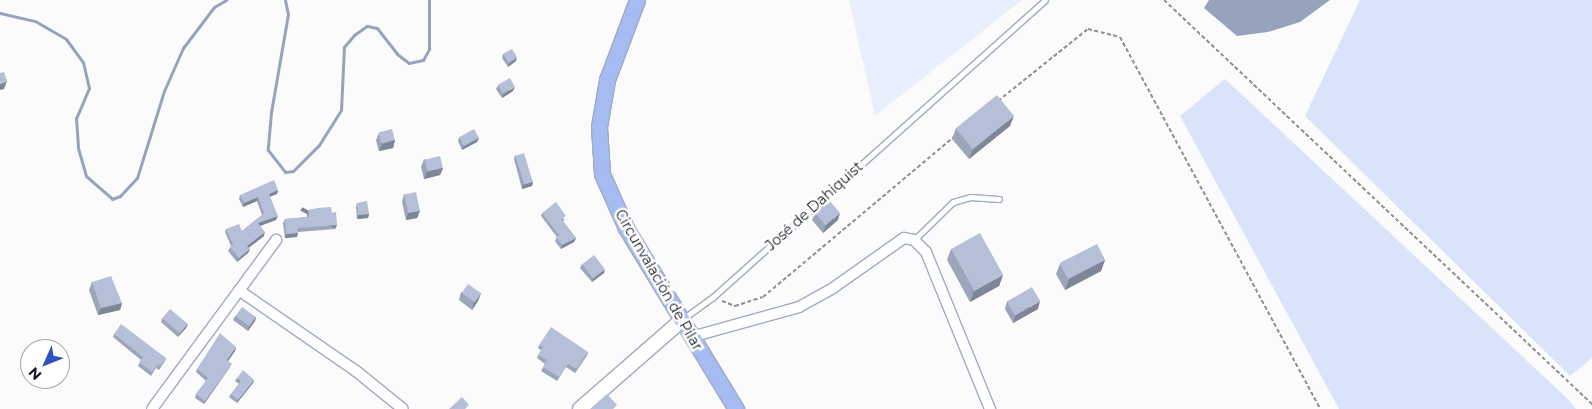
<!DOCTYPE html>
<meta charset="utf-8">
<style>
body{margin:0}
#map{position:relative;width:1592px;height:409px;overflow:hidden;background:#fbfbfb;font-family:Montserrat,sans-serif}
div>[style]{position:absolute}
.built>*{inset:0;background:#e9effc}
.green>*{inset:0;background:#d9e4fb}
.water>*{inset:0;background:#97a3bd}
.stream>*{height:3px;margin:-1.5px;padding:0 1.5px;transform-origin:1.5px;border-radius:1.5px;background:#97a3bd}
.path>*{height:2px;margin-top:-1px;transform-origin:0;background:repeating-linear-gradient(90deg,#8e9095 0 4px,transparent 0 6.5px)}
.roads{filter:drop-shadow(1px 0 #a0abc2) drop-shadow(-1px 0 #a0abc2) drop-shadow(0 1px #a0abc2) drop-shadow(0 -1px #a0abc2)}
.service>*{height:5px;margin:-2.5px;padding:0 2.5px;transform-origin:2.5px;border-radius:2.5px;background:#fff}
.minor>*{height:10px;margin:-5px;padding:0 5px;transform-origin:5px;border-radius:5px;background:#fff}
.secondary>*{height:14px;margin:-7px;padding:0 7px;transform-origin:7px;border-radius:7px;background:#fff}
.primary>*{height:15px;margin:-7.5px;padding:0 7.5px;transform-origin:7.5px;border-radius:7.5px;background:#a6bbf1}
.wall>*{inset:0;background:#9ca5ba}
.shaded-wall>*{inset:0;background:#7f8697;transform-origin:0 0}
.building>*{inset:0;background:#b5c0d8;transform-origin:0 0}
span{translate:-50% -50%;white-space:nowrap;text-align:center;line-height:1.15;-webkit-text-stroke:5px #fff;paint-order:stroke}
.street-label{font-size:14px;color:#161a23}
.north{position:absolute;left:20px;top:339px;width:50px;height:50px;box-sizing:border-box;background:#fff;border:1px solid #a2a3a7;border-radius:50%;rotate:226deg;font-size:14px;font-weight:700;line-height:20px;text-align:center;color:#161a23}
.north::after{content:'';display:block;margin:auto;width:18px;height:22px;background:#3053c3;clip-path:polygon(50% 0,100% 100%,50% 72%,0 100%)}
</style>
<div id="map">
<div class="built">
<div style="clip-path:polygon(849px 0,1022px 0,875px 116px)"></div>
</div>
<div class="green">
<div style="clip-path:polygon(1360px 0,1592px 0,1592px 358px,1570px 376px,1305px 116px)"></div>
<div style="clip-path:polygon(1225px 79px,1567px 398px,1576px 409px,1339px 409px,1180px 116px)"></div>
</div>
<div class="water">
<div style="clip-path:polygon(1209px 0,1330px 0,1300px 22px,1268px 32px,1237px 36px,1204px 8px)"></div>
</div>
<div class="stream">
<div style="left:285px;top:0;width:14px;rotate:78deg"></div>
<div style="left:288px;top:14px;width:99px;rotate:99.8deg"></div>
<div style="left:271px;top:112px;width:38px;rotate:95deg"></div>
<div style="left:268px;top:150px;width:28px;rotate:52deg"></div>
<div style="left:285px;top:172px;width:8px;rotate:-7deg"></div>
<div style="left:293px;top:171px;width:37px;rotate:-45deg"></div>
<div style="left:319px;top:145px;width:41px;rotate:-57.8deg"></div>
<div style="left:341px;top:110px;width:63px;rotate:-87.3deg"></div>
<div style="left:344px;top:47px;width:16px;rotate:-50deg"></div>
<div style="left:354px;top:35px;width:16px;rotate:-35deg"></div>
<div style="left:367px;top:26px;width:10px;rotate:11deg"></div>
<div style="left:377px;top:28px;width:33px;rotate:52deg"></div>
<div style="left:397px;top:54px;width:15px;rotate:37deg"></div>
<div style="left:409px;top:63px;width:14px;rotate:-12deg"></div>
<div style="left:423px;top:60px;width:13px;rotate:-61deg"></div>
<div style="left:429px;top:49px;width:49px;rotate:-90deg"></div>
<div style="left:0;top:13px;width:36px;rotate:13deg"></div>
<div style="left:35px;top:21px;width:36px;rotate:30deg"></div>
<div style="left:66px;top:39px;width:29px;rotate:54deg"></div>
<div style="left:83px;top:62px;width:27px;rotate:77deg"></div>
<div style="left:89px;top:88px;width:33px;rotate:113deg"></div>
<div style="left:76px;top:118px;width:30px;rotate:86deg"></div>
<div style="left:78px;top:148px;width:29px;rotate:74deg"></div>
<div style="left:86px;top:176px;width:35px;rotate:41deg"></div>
<div style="left:112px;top:199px;width:9px;rotate:-21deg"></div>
<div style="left:120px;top:196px;width:25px;rotate:-47deg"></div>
<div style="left:137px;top:178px;width:91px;rotate:-72.8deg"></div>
<div style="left:164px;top:91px;width:47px;rotate:-66.2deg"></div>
<div style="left:183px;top:48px;width:51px;rotate:-52.9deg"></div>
<div style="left:214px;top:7px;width:14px;rotate:-30deg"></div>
</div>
<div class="path">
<div style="left:1164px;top:0;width:589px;rotate:43.35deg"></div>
<div style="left:998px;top:101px;width:115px;rotate:-38.7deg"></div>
<div style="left:1088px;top:29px;width:33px;rotate:14deg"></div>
<div style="left:1120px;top:37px;width:422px;rotate:61.7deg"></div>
<div style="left:722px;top:301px;width:14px;rotate:21deg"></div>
<div style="left:735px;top:306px;width:29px;rotate:-18deg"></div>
<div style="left:763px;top:297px;width:249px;rotate:-40deg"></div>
</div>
<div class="roads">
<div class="service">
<div style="left:914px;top:240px;width:54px;rotate:-44.3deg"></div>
<div style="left:953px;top:202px;width:18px;rotate:-16deg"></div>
<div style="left:970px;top:197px;width:29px;rotate:4deg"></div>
<div style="left:684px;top:318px;width:36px;rotate:-36deg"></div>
<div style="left:713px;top:297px;width:445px;rotate:-41.8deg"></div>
</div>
<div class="minor">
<div style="left:240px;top:291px;width:141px;rotate:34.6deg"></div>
<div style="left:356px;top:371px;width:60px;rotate:39deg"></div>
<div style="left:691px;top:337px;width:112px;rotate:-15.5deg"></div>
<div style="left:799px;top:307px;width:39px;rotate:-29deg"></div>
<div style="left:833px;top:288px;width:87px;rotate:-35.2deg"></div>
<div style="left:904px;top:238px;width:10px;rotate:11deg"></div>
<div style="left:914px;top:240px;width:17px;rotate:45deg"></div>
<div style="left:926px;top:252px;width:170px;rotate:67.8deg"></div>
<div style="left:152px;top:409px;width:210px;rotate:-53.7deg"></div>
</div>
<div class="secondary">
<div style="left:580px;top:409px;width:134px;rotate:-41.1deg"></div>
</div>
<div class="primary">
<div style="left:637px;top:0;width:85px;rotate:110.6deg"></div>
<div style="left:607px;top:80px;width:48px;rotate:99.7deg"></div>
<div style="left:599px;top:127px;width:47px;rotate:86.3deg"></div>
<div style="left:602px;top:174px;width:59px;rotate:66deg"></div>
<div style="left:626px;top:228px;width:212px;rotate:58.7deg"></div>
</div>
</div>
<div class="wall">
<div style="clip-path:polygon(503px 54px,516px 61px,508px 67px,502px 58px)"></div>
<div style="clip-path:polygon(498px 86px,513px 91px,502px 98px,496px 89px)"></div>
<div style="clip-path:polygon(1010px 126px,969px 159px,952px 139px,956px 128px)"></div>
<div style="clip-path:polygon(379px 133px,395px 140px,393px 148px,379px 151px,376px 140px)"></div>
<div style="clip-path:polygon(459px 137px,479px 138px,477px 142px,462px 150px,458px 141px)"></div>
<div style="clip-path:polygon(515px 155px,533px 182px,532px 186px,522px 189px,514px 159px)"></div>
<div style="clip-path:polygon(424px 159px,443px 168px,440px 175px,424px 179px,421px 167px)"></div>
<div style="clip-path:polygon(278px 190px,277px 194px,270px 197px,276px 220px,260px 226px,264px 236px,248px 248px,250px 249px,248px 253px,237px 262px,228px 251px,231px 246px,225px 232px,226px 229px,242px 231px,262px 215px,257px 201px,243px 207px,239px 199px,240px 195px)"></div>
<div style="clip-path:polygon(404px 194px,420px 211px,417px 218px,406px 220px,402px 202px)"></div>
<div style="clip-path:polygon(357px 203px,369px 214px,368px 218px,357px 219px,356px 207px)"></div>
<div style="clip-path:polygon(308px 210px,332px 213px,337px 225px,335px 229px,298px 232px,297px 237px,285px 238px,283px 223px,285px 219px,307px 217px,307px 214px)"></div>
<div style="clip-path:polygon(542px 213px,565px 219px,563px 221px,576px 238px,574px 242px,561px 249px,555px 241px,557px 237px,541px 216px)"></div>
<div style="clip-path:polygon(815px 213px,838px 220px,823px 233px,812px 220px)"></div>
<div style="clip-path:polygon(951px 249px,1003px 275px,999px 286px,970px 302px,947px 260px)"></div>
<div style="clip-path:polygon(1105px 260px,1101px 271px,1065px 290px,1056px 274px,1060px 264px)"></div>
<div style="clip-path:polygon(582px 264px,604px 273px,592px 282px,580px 268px)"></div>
<div style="clip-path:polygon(92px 282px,122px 303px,120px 310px,98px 315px,89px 290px)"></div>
<div style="clip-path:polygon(461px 292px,481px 293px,478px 301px,472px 310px,459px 300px)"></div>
<div style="clip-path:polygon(1007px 301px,1038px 309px,1013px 323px,1005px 309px)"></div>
<div style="clip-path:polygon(235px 316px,256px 317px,255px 321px,248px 331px,233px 320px)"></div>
<div style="clip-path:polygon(162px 318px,188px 324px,186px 328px,178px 337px,161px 322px)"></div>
<div style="clip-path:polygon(114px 334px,166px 358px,165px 361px,159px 370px,156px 368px,151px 376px,138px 366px,141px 360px,113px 337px)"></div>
<div style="clip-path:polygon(539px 345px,588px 352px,587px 355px,575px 373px,566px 367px,557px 381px,541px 371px,545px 364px,537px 358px,541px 350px,538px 348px)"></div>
<div style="clip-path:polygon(236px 347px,235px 351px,228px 361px,230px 367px,204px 404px,195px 398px,196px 394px,206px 381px,196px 372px,197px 369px)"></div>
<div style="clip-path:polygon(237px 378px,254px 380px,253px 383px,237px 403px,229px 397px,231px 394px,239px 384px,235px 381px)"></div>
</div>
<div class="shaded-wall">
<div style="clip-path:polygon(517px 57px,516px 61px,508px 67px,509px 63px)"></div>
<div style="clip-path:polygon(7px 81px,4px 89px,0 90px,0 84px)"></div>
<div style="clip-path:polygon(515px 87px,513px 91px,502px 98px,503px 94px)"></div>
<div style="clip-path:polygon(1014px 116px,1010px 126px,969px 159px,973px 148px)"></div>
<div style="clip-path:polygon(479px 138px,477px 142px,462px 150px,464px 146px)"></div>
<div style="clip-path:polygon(395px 140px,393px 148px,379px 151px,382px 144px)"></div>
<div style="clip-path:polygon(443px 168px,440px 175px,424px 179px,427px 171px)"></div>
<div style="clip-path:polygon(533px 182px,532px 186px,522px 189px,523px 185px)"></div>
<div style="clip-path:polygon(278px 190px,277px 194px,268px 197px,269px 194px)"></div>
<div style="clip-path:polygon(258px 197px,257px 201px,243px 207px,244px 203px)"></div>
<div style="clip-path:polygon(420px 211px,417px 218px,406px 220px,408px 213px)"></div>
<div style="clip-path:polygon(840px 213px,838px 220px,823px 233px,826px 225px)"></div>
<div style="clip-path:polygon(369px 214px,368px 218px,357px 219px,358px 215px)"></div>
<div style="clip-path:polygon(278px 216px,276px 220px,257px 227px,258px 223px)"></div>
<div style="left:337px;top:225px;width:4px;height:39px;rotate:117deg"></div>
<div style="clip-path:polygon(265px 232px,264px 236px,246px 250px,247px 246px)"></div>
<div style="clip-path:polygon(298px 233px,297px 237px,285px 238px,286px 234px)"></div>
<div style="clip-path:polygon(576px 238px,574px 242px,561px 249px,562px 245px)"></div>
<div style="clip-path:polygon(250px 249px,248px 253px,237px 262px,239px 258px)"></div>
<div style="clip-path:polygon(1105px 260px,1101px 271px,1065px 290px,1069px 279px)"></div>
<div style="clip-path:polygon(605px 269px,604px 273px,592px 282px,593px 278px)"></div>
<div style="clip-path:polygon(1003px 275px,999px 286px,970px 302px,974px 291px)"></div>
<div style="clip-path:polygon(481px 293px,478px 301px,472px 310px,474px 302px)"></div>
<div style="clip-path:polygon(1040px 301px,1038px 309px,1013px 323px,1015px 316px)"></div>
<div style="clip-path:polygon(122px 303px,120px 310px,98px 315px,101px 308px)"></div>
<div style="clip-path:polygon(256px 317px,255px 321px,248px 331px,249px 327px)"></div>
<div style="clip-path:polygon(188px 324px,186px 328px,178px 337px,180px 333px)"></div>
<div style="clip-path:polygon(236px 347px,235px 351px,226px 364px,227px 360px)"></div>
<div style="clip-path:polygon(588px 352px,587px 355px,575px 373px,577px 369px)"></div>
<div style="clip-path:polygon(232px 364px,230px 367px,204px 404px,205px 401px)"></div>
<div style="clip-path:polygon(254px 380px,253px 383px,237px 403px,238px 400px)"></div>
</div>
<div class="building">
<div style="clip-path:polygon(512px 49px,517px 57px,509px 63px,503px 54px)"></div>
<div style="clip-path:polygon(4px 72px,7px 81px,0 84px,0 73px)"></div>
<div style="left:510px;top:78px;width:10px;height:14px;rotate:61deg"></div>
<div style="left:997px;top:95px;width:27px;height:53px;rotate:51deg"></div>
<div style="left:392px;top:129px;width:11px;height:14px;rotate:75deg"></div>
<div style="left:474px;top:129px;width:10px;height:17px;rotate:61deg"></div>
<div style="left:524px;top:153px;width:30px;height:9px;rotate:73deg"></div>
<div style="left:440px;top:156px;width:12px;height:16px;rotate:76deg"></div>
<div style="clip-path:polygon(274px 180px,278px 190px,269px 194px,278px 216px,258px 223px,265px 232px,247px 246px,250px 249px,239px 258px,230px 247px,233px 244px,226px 229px,239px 224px,242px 231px,264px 213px,258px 197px,244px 203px,240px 195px)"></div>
<div style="left:416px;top:192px;width:19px;height:12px;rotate:78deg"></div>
<div style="left:829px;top:200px;width:17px;height:19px;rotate:50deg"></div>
<div style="clip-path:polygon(367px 201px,369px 214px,358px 215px,357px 203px)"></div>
<div style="clip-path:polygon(556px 202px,566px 216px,561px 219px,576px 238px,562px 245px,556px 237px,559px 235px,542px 213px)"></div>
<div style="clip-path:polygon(331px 207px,332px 213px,336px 212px,337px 225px,298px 228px,298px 233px,286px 234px,285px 219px,309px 217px,308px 210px,318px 208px)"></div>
<div style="left:980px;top:233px;width:48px;height:33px;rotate:61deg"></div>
<div style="left:1097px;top:244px;width:18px;height:42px;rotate:63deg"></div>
<div style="left:594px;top:255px;width:18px;height:15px;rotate:52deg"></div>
<div style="clip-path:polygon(111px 276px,122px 303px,101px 308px,92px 282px)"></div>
<div style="left:468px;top:284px;width:16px;height:11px;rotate:35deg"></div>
<div style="left:1032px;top:287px;width:16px;height:29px;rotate:60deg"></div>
<div style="left:242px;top:307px;width:17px;height:11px;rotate:36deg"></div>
<div style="left:170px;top:309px;width:23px;height:12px;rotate:40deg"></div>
<div style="clip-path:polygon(121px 324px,166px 358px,160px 366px,158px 365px,152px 372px,139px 362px,143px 357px,114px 334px)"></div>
<div style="clip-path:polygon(551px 327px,588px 352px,577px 369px,568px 364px,559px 377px,543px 367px,547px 360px,538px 355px,543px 347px,539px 345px)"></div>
<div style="clip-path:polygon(220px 333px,236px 347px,227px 360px,232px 364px,205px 401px,196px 394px,208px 378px,197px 369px)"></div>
<div style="clip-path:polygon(243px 370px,254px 380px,238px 400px,231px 394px,241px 381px,237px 378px)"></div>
<div style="clip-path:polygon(607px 394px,617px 405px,613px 409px,590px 409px)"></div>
<div style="clip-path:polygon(462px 397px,469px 405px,465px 409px,449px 409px)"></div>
</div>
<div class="street-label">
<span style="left:814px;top:206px;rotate:-42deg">José de Dahiquist</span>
<span style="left:659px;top:280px;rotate:60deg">Circunvalación de Pilar</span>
</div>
<div class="north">N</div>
</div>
